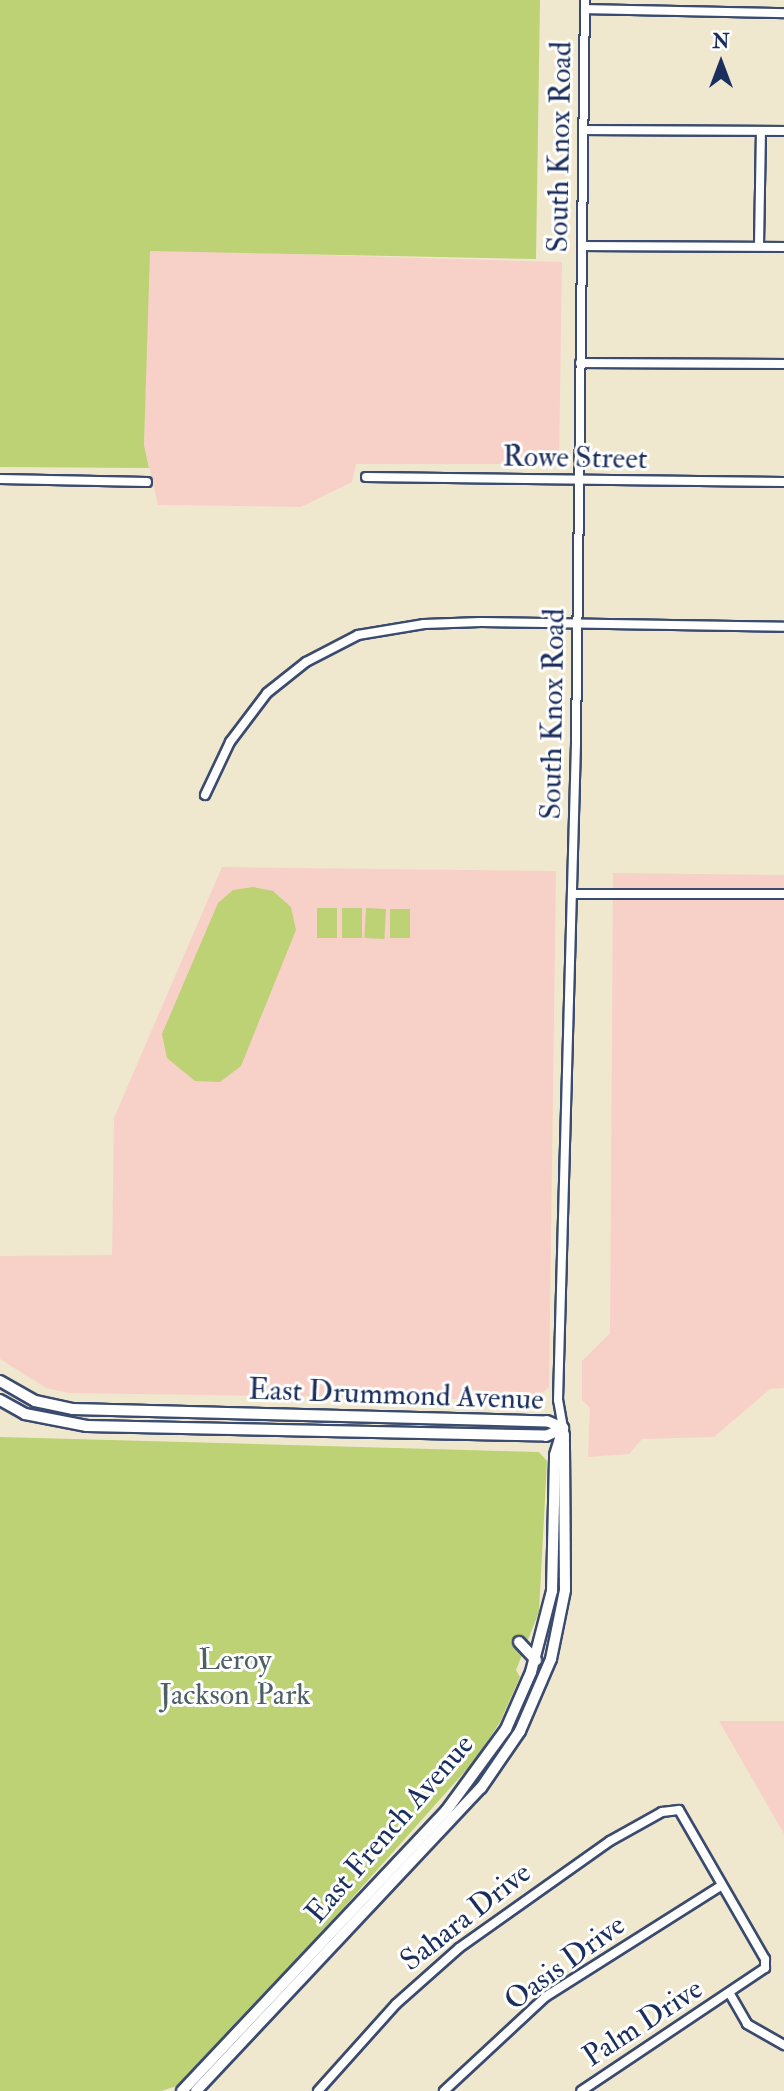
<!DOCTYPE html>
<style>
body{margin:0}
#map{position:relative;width:784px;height:2091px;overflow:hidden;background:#f0e8ce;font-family:"IM FELL Double Pica",serif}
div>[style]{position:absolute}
.built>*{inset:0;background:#f7d1c8}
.green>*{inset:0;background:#bdd175;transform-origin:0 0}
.roads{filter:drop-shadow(2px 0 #3b4b6f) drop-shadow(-2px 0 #3b4b6f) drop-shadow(0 2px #3b4b6f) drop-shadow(0 -2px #3b4b6f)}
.street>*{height:8px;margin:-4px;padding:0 4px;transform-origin:4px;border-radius:4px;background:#fff}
.secondary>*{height:10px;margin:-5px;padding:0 5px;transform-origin:5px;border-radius:5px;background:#fff}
span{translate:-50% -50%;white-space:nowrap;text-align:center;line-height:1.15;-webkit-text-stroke:6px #fff;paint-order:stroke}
.street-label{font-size:30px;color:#1b2f5e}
.park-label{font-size:30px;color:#4c6065}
.north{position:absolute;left:686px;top:28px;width:70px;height:70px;-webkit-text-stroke:5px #fff;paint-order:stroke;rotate:0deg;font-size:19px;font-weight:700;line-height:28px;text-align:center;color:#1b2f5e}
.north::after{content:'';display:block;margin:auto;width:24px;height:32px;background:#1b2f5e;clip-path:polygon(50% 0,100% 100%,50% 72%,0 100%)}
</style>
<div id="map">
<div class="built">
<div style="clip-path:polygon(149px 250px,562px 262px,559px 464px,356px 464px,352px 482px,301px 507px,158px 505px,144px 445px)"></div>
<div style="clip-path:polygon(222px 867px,556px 871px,549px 1387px,534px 1400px,69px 1393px,46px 1388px,0 1359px,0 1256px,112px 1255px,114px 1118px)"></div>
<div style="clip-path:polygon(613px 873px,784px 875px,784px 1388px,770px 1389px,714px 1437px,642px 1439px,629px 1454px,588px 1457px,590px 1408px,582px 1400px,582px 1361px,610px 1333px)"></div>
<div style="clip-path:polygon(719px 1721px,784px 1721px,784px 1834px)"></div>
</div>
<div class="green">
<div style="clip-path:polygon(0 0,540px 0,536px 259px,150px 251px,144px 445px,149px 468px,0 467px)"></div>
<div style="clip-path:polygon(253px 887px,273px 891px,291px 907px,296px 930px,241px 1066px,220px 1082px,195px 1081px,167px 1058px,162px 1034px,218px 903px,233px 890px)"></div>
<div style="left:317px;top:908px;width:20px;height:30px"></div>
<div style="left:342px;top:908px;width:20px;height:30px"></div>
<div style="left:366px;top:908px;width:20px;height:30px;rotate:3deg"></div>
<div style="left:390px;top:909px;width:20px;height:29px"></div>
<div style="clip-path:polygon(0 1437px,539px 1452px,547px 1461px,539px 1612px,516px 1670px,520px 1677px,500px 1722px,475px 1760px,321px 1933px,177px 2086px,161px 2091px,0 2091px)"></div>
</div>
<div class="roads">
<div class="street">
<div style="left:585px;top:9px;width:199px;rotate:1.2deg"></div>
<div style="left:583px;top:130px;width:201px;rotate:0.3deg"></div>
<div style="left:759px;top:245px;width:114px;rotate:-89deg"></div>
<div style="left:582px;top:246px;width:202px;rotate:0.3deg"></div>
<div style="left:580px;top:363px;width:204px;rotate:0.3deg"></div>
<div style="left:366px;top:477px;width:418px;rotate:0.7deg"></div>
<div style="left:0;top:479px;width:147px;rotate:1.2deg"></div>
<div style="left:205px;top:795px;width:59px;rotate:-64.7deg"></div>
<div style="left:230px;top:742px;width:61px;rotate:-52.9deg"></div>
<div style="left:267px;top:693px;width:50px;rotate:-38.5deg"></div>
<div style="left:306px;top:662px;width:59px;rotate:-27.4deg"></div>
<div style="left:358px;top:635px;width:67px;rotate:-9.5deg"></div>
<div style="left:424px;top:624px;width:57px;rotate:-2deg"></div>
<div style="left:481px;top:622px;width:303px;rotate:0.9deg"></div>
<div style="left:572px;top:894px;width:212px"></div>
<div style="left:563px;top:1428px;width:28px;rotate:-100deg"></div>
<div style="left:558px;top:1400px;width:657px;rotate:-88.43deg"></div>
<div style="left:576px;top:743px;width:743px;rotate:-89.31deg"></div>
<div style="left:730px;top:1994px;width:34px;rotate:60deg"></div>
<div style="left:747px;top:2024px;width:43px;rotate:29.6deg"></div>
<div style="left:318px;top:2091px;width:117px;rotate:-48.1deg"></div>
<div style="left:396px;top:2004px;width:84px;rotate:-41.6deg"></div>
<div style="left:459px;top:1948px;width:185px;rotate:-35.3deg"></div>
<div style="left:610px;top:1841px;width:60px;rotate:-29.1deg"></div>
<div style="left:662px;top:1812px;width:17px;rotate:-7deg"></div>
<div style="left:679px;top:1810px;width:172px;rotate:60deg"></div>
<div style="left:765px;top:1959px;width:9px;rotate:90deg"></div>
<div style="left:765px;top:1968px;width:221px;rotate:146.2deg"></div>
<div style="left:444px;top:2091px;width:138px;rotate:-42.9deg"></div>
<div style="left:545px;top:1997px;width:209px;rotate:-32.3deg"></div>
</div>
<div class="secondary">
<div style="left:0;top:1381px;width:40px;rotate:29.7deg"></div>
<div style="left:35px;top:1401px;width:39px;rotate:12deg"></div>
<div style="left:73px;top:1409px;width:474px;rotate:1.5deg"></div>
<div style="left:547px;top:1421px;width:17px;rotate:24deg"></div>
<div style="left:0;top:1400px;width:29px;rotate:29deg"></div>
<div style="left:25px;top:1414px;width:63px;rotate:11deg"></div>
<div style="left:87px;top:1426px;width:459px;rotate:1.2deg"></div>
<div style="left:546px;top:1436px;width:19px;rotate:-25deg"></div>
<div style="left:519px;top:1642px;width:25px;rotate:47deg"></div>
<div style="left:182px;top:2091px;width:385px;rotate:-46.7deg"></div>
<div style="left:446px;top:1811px;width:102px;rotate:-53.8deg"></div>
<div style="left:506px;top:1729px;width:62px;rotate:-66.3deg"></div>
<div style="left:531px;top:1672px;width:84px;rotate:-75.5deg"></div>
<div style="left:552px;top:1591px;width:136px;rotate:-88.7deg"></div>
<div style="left:555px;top:1455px;width:28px;rotate:-73deg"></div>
<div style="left:196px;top:2091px;width:416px;rotate:-46.8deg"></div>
<div style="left:481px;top:1788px;width:69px;rotate:-55.6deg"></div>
<div style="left:520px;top:1731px;width:78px;rotate:-66.7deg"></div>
<div style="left:551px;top:1659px;width:70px;rotate:-78.5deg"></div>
<div style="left:565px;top:1590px;width:156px;rotate:-90.4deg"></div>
</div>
</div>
<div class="street-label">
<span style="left:560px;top:147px;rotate:-89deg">South Knox Road</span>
<span style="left:575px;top:458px;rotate:1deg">Rowe Street</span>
<span style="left:553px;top:714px;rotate:-89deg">South Knox Road</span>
<span style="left:396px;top:1395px;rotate:2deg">East Drummond Avenue</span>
<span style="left:390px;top:1829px;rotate:-49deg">East French Avenue</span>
<span style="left:466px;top:1917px;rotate:-38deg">Sahara Drive</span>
<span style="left:565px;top:1963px;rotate:-36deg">Oasis Drive</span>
<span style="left:643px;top:2023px;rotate:-33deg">Palm Drive</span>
</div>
<div class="park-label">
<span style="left:235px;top:1677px">Leroy<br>Jackson Park</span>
</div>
<div class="north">N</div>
</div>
